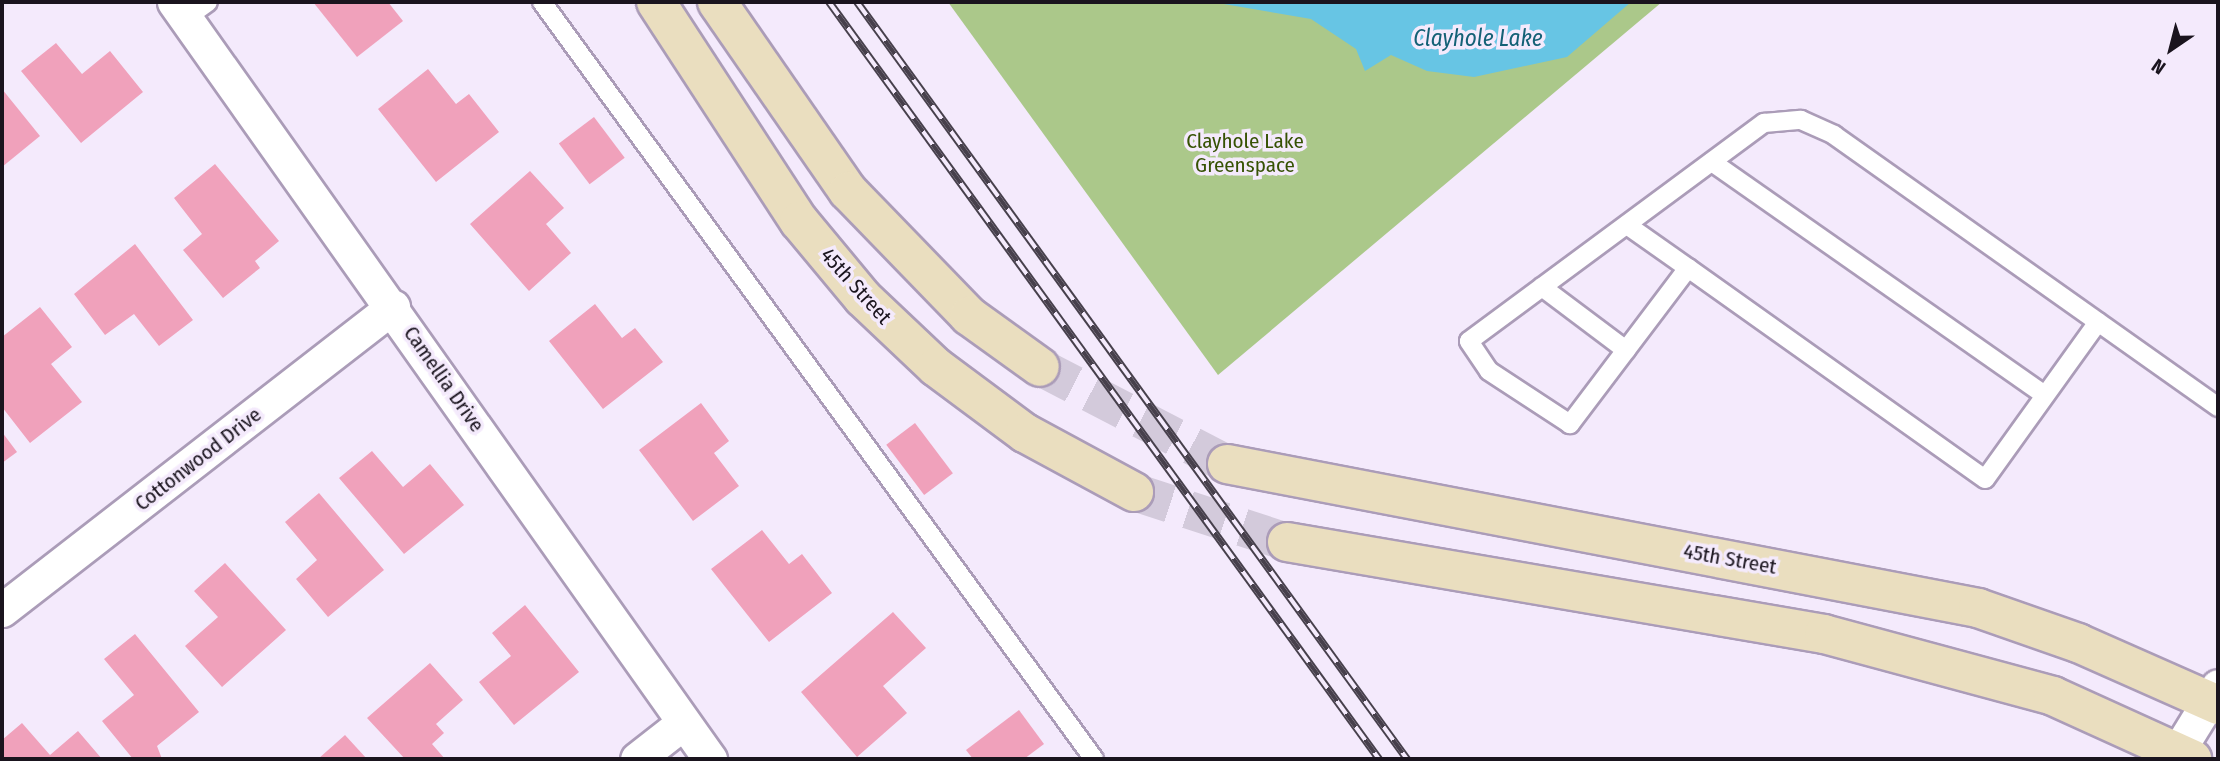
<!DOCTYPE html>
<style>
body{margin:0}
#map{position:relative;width:2220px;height:761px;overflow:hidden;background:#f4eafc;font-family:"Fira Sans Condensed",sans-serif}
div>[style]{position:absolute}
.green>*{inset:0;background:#abc88a}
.water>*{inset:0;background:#67c5e4}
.building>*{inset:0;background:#f0a1bb;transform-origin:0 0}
.secondary-tunnel>*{height:38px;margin-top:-19px;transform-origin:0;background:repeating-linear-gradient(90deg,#d3cadb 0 38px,transparent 0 57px)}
.roads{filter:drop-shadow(2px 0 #ab9cb8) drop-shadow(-2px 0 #ab9cb8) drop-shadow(0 2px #ab9cb8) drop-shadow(0 -2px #ab9cb8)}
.lane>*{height:18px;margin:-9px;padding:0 9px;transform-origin:9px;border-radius:9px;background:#fff}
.street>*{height:33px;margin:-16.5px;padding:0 16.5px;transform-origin:16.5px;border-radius:16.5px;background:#fff}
.secondary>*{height:38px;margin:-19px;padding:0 19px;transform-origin:19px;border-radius:19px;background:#eadebf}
.rail>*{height:8px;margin-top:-4px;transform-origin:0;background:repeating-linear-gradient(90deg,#f4eafc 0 16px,#47404c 0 32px);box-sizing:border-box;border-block:2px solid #47404c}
span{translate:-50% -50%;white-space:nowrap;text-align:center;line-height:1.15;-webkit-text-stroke:7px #f4eafc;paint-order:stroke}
.park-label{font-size:21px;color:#365204}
.street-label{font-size:21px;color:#1a141e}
.water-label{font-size:23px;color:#146176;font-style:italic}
.frame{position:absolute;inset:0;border:4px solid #1a141e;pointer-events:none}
.north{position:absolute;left:2136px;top:14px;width:70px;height:70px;-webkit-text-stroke:5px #f4eafc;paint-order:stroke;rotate:215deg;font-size:19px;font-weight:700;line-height:28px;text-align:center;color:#1a141e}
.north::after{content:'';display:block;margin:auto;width:24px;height:32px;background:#1a141e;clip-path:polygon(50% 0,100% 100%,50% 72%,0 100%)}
</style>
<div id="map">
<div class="green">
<div style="clip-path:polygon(948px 2px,1662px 2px,1218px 375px)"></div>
</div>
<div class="water">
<div style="clip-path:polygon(1212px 2px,1631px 2px,1567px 57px,1474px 77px,1427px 71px,1391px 55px,1365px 71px,1356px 49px,1311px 19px)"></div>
</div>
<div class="building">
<div style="clip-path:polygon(313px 2px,388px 2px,403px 21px,357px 57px)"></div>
<div style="clip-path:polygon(56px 43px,82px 74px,110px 51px,143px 92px,81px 143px,21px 71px)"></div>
<div style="clip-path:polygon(428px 69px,456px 104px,469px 94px,499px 132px,436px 182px,378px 109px)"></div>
<div style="clip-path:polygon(2px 89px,40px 136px,2px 167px)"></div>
<div style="left:594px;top:117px;width:51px;height:44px;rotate:53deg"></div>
<div style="clip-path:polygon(215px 164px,279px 241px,255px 261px,260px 268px,223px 298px,183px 250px,202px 234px,174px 198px)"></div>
<div style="clip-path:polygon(530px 171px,564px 208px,546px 224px,571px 253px,529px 291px,470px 224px)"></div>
<div style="clip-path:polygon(135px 244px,193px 320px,159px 346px,134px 314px,105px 335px,74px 294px)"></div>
<div style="clip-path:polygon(595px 304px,622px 338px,635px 328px,663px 362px,603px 409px,549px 341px)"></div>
<div style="clip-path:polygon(40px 307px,72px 347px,51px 364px,82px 402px,30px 443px,2px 407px,2px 337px)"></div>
<div style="clip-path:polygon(701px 403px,729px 441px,714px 453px,739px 486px,693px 521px,639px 450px)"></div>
<div style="left:915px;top:423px;width:63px;height:36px;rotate:53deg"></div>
<div style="clip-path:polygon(2px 432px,17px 452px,2px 463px)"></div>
<div style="clip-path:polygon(372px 451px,403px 487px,430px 464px,464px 505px,404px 554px,339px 478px)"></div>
<div style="clip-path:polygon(319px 493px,384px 570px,328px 617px,296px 579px,317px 560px,285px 522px)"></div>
<div style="clip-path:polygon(762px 530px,789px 564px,802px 554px,832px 593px,769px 642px,711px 569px)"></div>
<div style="clip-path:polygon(225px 563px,286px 630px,222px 687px,185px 646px,218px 617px,194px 591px)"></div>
<div style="clip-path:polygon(525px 605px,579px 672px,514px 725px,479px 682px,511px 656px,492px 633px)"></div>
<div style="clip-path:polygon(893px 612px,926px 648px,883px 686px,907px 713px,857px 757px,801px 692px)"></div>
<div style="clip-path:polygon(135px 634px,199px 712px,157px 746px,162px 759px,133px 759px,102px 721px,134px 695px,104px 659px)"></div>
<div style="clip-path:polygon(430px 663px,463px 700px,436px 724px,444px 733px,432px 744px,445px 759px,405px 759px,367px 718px)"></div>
<div style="clip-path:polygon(1019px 710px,1044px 744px,1024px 759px,973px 759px,966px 750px)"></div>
<div style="clip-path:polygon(22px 723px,50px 755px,78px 731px,102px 759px,2px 759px,2px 740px)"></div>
<div style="clip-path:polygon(345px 735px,367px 759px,318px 759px)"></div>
</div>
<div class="secondary-tunnel">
<div style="left:1040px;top:367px;width:211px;rotate:27.4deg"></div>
<div style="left:1134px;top:492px;width:161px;rotate:18.1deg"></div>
</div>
<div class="roads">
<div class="lane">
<div style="left:542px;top:2px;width:937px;rotate:53.9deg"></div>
<div style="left:186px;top:18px;width:27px;rotate:-36deg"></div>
<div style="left:1712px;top:162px;width:406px;rotate:35deg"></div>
<div style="left:1627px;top:225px;width:75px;rotate:35.2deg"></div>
<div style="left:1542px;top:287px;width:105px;rotate:36.9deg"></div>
<div style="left:2098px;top:322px;width:193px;rotate:125.7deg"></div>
<div style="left:1985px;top:479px;width:364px;rotate:-144.6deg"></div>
<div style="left:1688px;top:268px;width:196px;rotate:127.1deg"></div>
<div style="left:1570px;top:424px;width:97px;rotate:-146.8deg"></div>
<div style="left:1489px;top:371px;width:36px;rotate:-124deg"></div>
<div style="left:1469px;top:341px;width:367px;rotate:-36.5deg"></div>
<div style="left:1764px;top:123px;width:37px;rotate:-5deg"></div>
<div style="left:1801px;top:120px;width:36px;rotate:24deg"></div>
<div style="left:1834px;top:135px;width:471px;rotate:35.3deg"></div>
</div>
<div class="street">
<div style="left:174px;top:2px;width:928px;rotate:54.7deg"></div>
<div style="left:2px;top:610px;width:495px;rotate:-37.8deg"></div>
<div style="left:2178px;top:751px;width:76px;rotate:-58.4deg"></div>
<div style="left:637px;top:759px;width:58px;rotate:-38deg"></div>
</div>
<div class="secondary">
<div style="left:656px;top:2px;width:262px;rotate:56.9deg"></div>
<div style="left:799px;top:221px;width:100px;rotate:50.3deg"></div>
<div style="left:863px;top:298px;width:100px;rotate:43.4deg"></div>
<div style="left:936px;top:367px;width:111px;rotate:36.6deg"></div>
<div style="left:1025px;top:433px;width:124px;rotate:28.4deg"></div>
<div style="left:717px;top:2px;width:230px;rotate:55.3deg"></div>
<div style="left:848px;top:191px;width:174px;rotate:45.9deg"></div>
<div style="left:969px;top:316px;width:87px;rotate:35.7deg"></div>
<div style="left:1227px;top:464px;width:765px;rotate:10.85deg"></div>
<div style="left:1978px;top:608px;width:106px;rotate:19.3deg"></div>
<div style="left:2078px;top:643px;width:153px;rotate:23.9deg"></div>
<div style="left:1287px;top:542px;width:545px;rotate:9.72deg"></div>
<div style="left:1824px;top:634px;width:237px;rotate:15.1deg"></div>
<div style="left:2053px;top:696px;width:153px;rotate:24.4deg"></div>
</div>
</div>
<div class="rail">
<div style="left:829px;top:2px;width:936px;rotate:54deg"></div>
<div style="left:857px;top:2px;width:936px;rotate:54deg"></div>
</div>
<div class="park-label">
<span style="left:1245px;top:153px">Clayhole Lake<br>Greenspace</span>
</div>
<div class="street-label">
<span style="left:856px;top:286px;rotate:48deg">45th Street</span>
<span style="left:444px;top:379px;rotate:55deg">Camellia Drive</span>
<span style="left:198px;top:459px;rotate:-38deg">Cottonwood Drive</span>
<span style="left:1730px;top:559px;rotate:10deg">45th Street</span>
</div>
<div class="water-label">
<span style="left:1478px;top:38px">Clayhole Lake</span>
</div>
<div class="frame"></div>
<div class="north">N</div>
</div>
